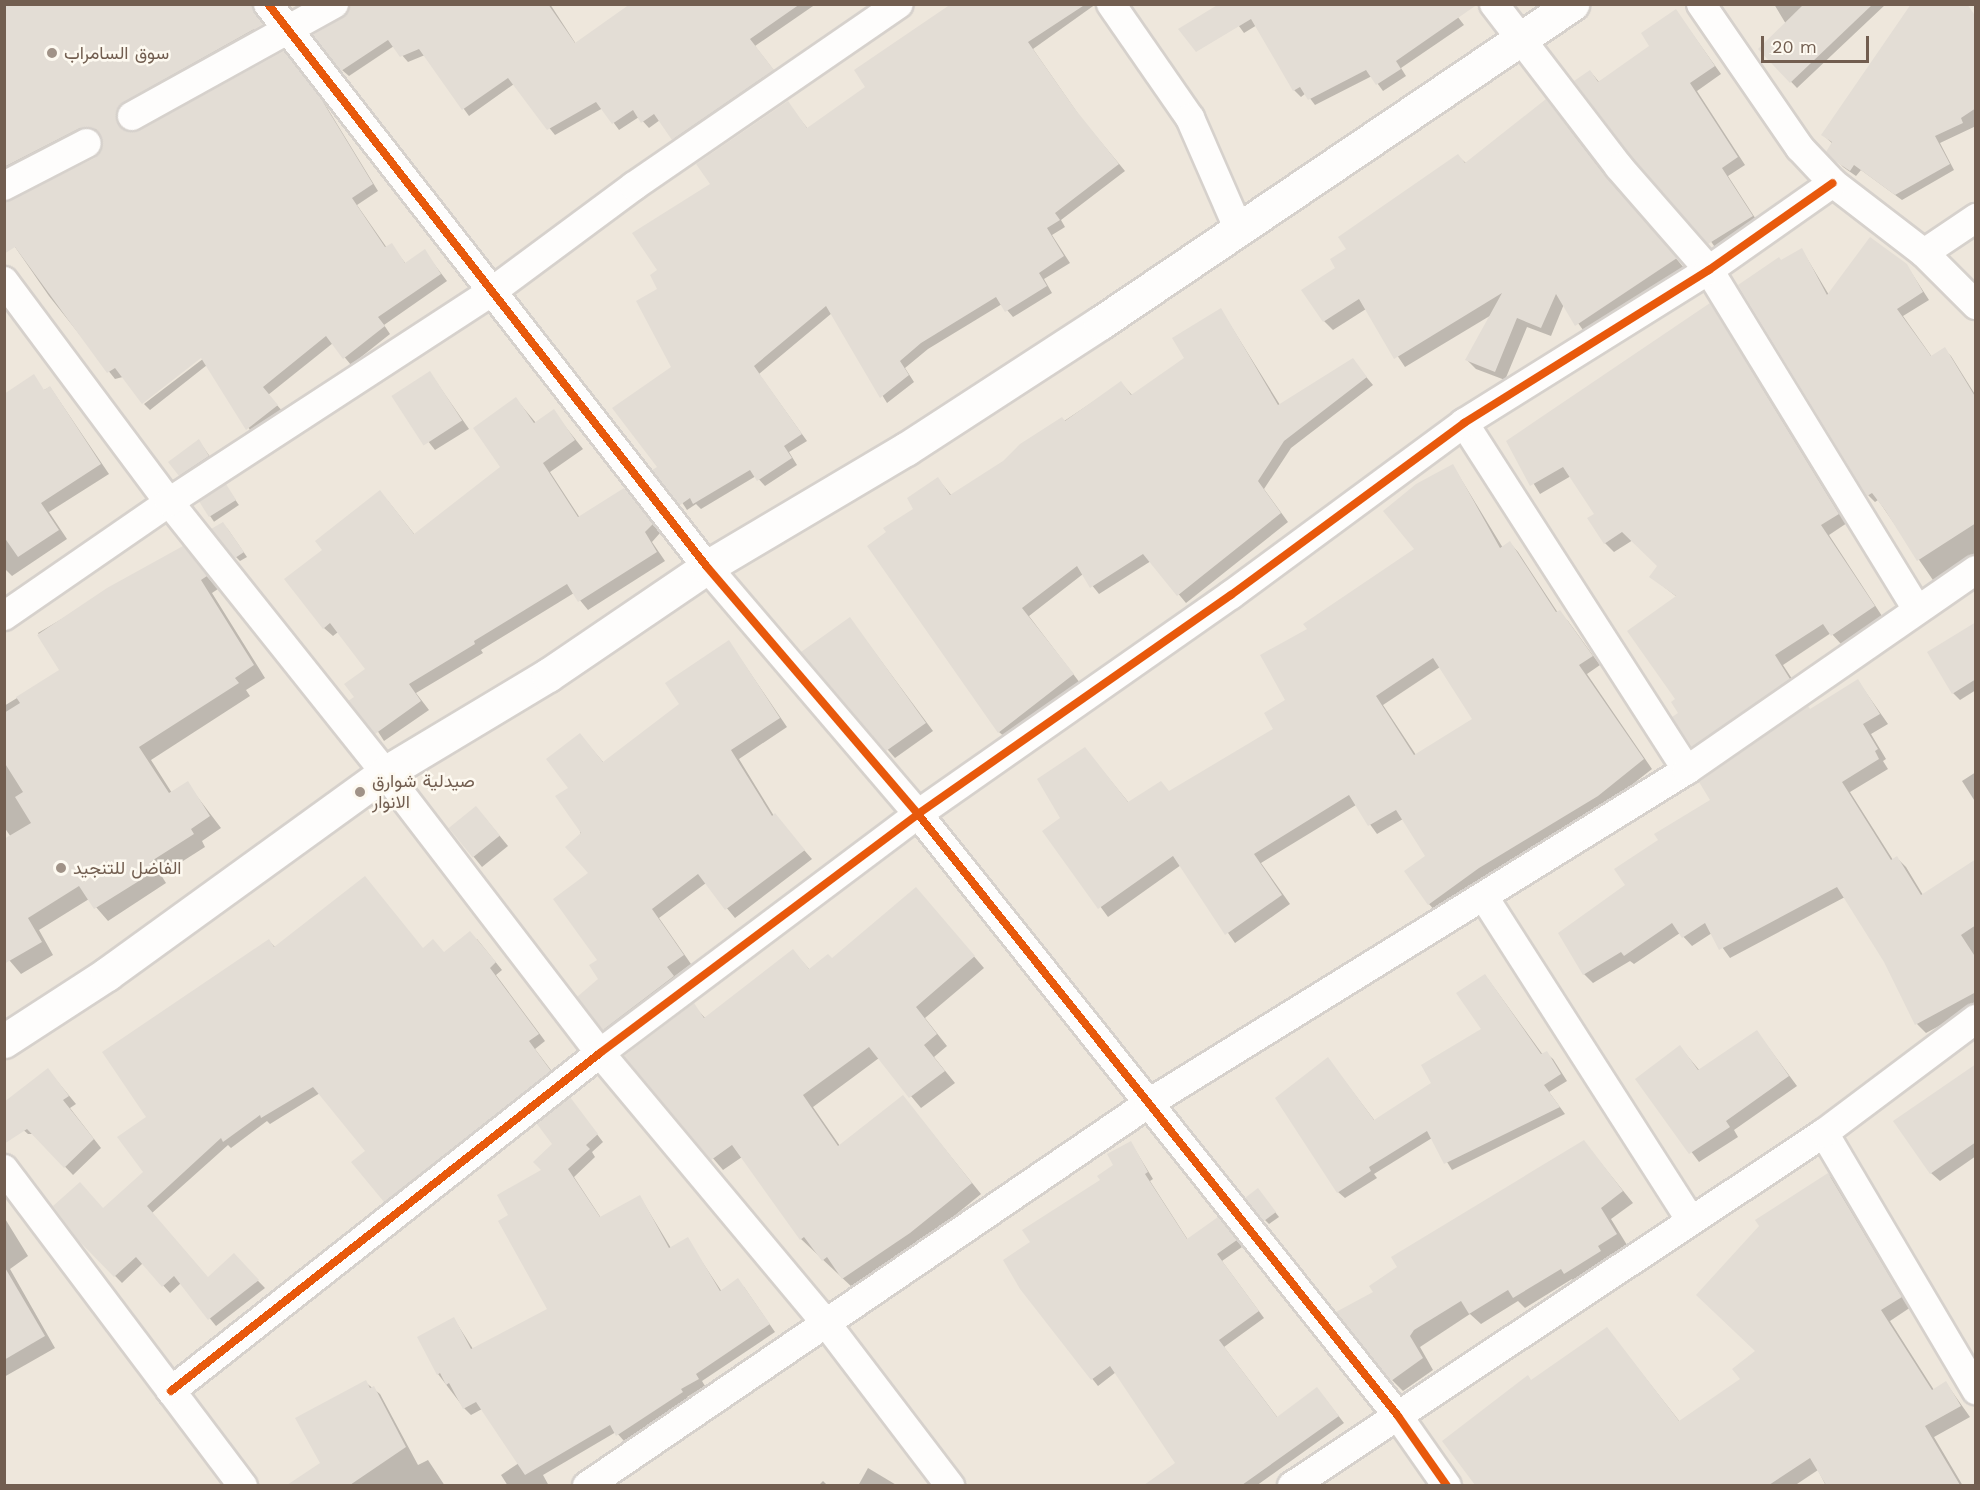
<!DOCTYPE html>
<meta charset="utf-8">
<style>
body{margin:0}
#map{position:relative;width:1980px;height:1490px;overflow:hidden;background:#f6f4ee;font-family:"Work Sans",Vazirmatn,sans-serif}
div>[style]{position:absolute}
.residential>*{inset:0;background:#eee7dc;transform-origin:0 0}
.shadow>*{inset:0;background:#0003;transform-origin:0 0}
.building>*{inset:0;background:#e3ddd5;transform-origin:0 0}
.roads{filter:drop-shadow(2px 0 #d6d1cc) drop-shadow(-2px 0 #d6d1cc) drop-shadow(0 2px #d6d1cc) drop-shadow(0 -2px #d6d1cc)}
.minor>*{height:28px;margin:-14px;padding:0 14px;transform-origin:14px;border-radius:14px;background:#fefdfc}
.tertiary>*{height:33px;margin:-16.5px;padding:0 16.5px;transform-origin:16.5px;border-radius:16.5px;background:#fefdfc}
.cycleway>*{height:8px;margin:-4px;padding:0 4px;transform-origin:4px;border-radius:4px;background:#e8590c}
.dots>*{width:16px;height:16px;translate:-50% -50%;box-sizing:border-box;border:3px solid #fdf9f0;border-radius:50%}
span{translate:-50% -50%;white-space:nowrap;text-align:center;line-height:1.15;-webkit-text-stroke:5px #fdf9f0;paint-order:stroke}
.poi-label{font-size:18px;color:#725e50}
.left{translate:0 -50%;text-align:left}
.frame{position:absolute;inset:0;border:6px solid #725e50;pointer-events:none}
.scale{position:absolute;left:1761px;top:36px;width:108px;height:27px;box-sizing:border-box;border:3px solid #725e50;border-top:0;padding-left:8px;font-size:18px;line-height:21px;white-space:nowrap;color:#725e50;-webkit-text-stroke:4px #fdf9f0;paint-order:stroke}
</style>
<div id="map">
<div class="residential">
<div style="left:5px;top:5px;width:1970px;height:1480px"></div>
</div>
<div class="shadow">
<div style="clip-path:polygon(4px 4px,236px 4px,259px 37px,122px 123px,124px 132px,140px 132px,296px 66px,326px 106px,378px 191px,357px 205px,387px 248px,391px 245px,406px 264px,424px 251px,447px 281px,384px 325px,390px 334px,351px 365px,333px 343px,268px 395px,284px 413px,254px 436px,207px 365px,150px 410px,144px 404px,208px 355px,115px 379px,49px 296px,4px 231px,96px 159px,105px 144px,101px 136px,87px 135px,4px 177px)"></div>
<div style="clip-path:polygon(349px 4px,550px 4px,576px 44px,629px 8px,626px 4px,816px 4px,755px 46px,779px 77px,680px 145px,660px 120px,649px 128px,639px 117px,619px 130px,603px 108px,555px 135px,514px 84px,469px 116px,425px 55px,408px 62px,394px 46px,349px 76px,342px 70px)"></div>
<div style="clip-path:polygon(954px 4px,1096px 4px,1033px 49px,1081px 118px,1125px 171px,1061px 220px,1065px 227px,1052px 235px,1070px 263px,1044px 279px,1052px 293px,1013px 317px,1002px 304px,928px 349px,905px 368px,914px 382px,887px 403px,832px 313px,759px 374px,807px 441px,789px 452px,797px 465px,765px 486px,756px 476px,701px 509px,696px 504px,687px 510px,659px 467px,673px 367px,659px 271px,712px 185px,787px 103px,808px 129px,867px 87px)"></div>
<div style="clip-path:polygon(1223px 4px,1448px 4px,1464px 25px,1401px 68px,1406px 76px,1383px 91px,1372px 76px,1315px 105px,1306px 93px,1301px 97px,1294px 90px,1257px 25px,1244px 33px)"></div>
<div style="clip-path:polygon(1774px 4px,1886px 4px,1797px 88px,1760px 49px,1786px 24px)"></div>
<div style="clip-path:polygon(1676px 11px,1721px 74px,1697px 91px,1745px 165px,1728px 176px,1759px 224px,1717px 250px,1590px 71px,1599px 82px,1651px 47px)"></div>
<div style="clip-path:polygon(1976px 17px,1976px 126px,1940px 143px,1954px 170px,1902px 200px,1861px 170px,1856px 176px,1843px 167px,1828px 151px,1833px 144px,1823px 135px)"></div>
<div style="clip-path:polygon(1546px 101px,1684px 268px,1586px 334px,1564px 304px,1551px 336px,1527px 327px,1505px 380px,1476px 369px,1467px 360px,1493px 314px,1405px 367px,1366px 309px,1333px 330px,1324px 321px,1338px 268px,1348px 250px,1458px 156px,1467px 164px)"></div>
<div style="clip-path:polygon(1802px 250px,1829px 295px,1907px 266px,1929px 300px,1903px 316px,1932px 357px,1944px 349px,1951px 356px,1976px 396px,1976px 558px,1935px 583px,1878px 500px,1875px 502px,1868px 495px,1740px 285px)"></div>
<div style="clip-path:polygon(1710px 305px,1847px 523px,1829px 535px,1882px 616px,1841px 644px,1831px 633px,1783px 665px,1798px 688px,1702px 755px,1693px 746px,1680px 713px,1677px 597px,1651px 577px,1659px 566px,1633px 540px,1614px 552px,1605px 543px,1596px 514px,1571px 476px,1540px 494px,1508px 442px)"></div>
<div style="clip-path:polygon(1221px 310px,1280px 405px,1352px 360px,1373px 385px,1291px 448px,1264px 489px,1288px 522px,1186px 603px,1151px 561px,1099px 594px,1083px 574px,1029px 616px,1080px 683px,1007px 739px,999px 732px,915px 509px,938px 479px,952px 496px,1121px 383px,1133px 396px,1186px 359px)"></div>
<div style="clip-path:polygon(430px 373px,469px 429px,435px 450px,420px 431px)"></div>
<div style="clip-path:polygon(50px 387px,109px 474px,49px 512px,67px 539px,12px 576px,4px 568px,4px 410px)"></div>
<div style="clip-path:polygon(516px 399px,536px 423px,553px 411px,583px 449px,550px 472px,580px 518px,624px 490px,660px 533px,652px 542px,665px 561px,588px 610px,574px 593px,481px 650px,483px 653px,416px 693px,429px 710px,384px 741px,356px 697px,367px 670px,338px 632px,333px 636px,324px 628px,286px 579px,388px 501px,415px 535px,502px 467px)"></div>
<div style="clip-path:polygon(199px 441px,213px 461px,184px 479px,180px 475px)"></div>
<div style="clip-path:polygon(evenodd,1453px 466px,1503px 548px,1510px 543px,1518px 552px,1558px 613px,1568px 621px,1600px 665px,1587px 674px,1652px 769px,1606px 805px,1437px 913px,1429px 904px,1427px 856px,1403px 819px,1377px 834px,1356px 805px,1261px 863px,1290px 904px,1235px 943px,1181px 865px,1108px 917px,1045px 831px,1062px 819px,1085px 749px,1129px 803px,1170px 792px,1275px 730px,1309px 629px,1416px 550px,1453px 466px,1440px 667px,1474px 719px,1416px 755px,1383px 705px,1440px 667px)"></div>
<div style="left:226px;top:486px;width:23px;height:30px;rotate:56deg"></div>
<div style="clip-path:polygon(227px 528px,247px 557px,240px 561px,236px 557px)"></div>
<div style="clip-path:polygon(182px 548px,218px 589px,212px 593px,265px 678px,246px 690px,250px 696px,151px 760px,172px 793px,187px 783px,221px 828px,202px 841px,205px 847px,161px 875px,166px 883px,108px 921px,89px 899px,39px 930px,53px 955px,21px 974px,4px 954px,11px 837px,4px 827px,4px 706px,61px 671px,38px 633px)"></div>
<div style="clip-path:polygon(850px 619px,933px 731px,895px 758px,803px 652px)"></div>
<div style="clip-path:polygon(1976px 624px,1976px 690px,1960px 700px,1953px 693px)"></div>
<div style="clip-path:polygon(729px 642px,787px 727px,739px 759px,774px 816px,812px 859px,735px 918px,706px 883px,659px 918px,691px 964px,675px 976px,682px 986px,613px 1038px,604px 1029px,590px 874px,570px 788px,580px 735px,604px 763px,681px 705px)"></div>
<div style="clip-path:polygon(1858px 681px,1888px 724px,1871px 734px,1886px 759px,1883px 761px,1888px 769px,1850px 792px,1893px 860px,1897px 858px,1906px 867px,1923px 895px,1976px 860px,1976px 1006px,1926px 1033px,1917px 1024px,1886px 962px,1845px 897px,1730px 958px,1712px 933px,1692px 946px,1680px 933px,1634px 964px,1630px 961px,1593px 983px,1584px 974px,1627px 886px,1660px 841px,1712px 801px,1810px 710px)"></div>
<div style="clip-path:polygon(1976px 772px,1976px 803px,1962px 781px)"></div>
<div style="clip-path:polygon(485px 818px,508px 846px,482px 867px,451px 829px)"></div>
<div style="clip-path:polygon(916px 889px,984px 968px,925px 1018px,947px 1046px,934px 1057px,955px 1083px,921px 1108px,879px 1058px,813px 1107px,840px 1146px,903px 1097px,981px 1194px,921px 1243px,854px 1289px,801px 1239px,742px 1157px,723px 1170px,626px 1056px,693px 1005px,706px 1019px,793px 951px,810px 970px,832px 960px)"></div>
<div style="clip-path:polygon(477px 939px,502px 970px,496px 975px,545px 1041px,535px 1049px,557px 1078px,392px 1208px,353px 1162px,367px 1151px,320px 1093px,270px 1124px,267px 1121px,231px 1148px,228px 1145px,152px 1213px,208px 1278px,234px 1256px,265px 1288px,216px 1326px,181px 1283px,170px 1293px,143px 1263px,122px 1283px,80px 1240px,103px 1210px,145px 1172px,148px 1117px,269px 941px,276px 948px,423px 950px,445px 954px)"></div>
<div style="clip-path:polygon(1485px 975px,1543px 1055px,1546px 1053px,1553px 1059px,1567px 1081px,1549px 1092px,1565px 1114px,1452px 1170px,1432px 1138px,1374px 1174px,1377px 1178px,1345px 1198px,1338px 1192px,1328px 1059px,1375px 1121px,1433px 1083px,1484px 1030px)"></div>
<div style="clip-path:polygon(1757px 1032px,1797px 1086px,1734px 1130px,1738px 1137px,1699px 1162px,1637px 1079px,1680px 1047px,1700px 1071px)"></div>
<div style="clip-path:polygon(48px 1070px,76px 1104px,70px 1108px,101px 1148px,73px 1175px,34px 1134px,28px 1134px,19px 1126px)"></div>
<div style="clip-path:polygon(1976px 1075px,1976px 1156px,1940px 1181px,1931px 1173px)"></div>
<div style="clip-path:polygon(570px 1099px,603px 1142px,592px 1152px,595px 1157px,574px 1177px,601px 1218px,640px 1197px,671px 1248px,687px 1239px,722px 1292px,744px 1287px,775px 1332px,702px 1381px,705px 1386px,687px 1397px,689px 1400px,624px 1441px,616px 1432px,543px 1475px,549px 1486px,508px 1486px,501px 1475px,519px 1463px,482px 1409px,471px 1415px,464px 1408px,438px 1374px,419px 1338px,454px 1319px,473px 1349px,549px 1309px,510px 1216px,543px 1170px)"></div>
<div style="clip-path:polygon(1584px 1142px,1633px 1203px,1611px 1219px,1627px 1245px,1608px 1258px,1610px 1262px,1576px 1284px,1572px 1279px,1525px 1308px,1518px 1301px,1481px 1324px,1470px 1314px,1420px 1347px,1433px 1370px,1403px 1391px,1392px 1380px,1375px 1292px)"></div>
<div style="clip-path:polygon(1131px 1143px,1153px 1179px,1150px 1181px,1188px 1240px,1224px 1225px,1242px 1247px,1222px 1261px,1264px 1318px,1224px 1347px,1278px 1418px,1323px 1396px,1344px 1423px,1256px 1486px,1174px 1486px,1165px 1472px,1177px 1463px,1116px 1372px,1098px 1386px,1021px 1289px,1032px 1242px,1102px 1180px)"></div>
<div style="clip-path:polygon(1828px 1174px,1838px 1185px,1911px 1307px,1890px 1321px,1934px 1390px,1946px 1383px,1970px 1417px,1934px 1437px,1963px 1486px,1826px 1486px,1818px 1470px,1794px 1486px,1477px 1486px,1444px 1441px,1607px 1329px,1680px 1422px,1742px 1379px,1757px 1351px)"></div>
<div style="clip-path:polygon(1262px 1195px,1279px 1217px,1269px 1224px,1265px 1220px)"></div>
<div style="clip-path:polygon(4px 1217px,28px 1256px,10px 1269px,55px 1348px,4px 1377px)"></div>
<div style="clip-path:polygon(365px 1382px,380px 1394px,418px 1465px,428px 1460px,445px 1486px,306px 1486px,300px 1478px,322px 1464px)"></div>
<div style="clip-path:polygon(868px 1468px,898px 1486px,858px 1486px)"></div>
<div style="clip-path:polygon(823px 1481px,828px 1486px,818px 1486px)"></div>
</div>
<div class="building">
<div style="clip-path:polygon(4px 4px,252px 4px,263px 24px,124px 102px,116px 115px,118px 124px,131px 132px,140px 130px,284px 51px,320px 97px,373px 184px,352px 198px,385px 247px,392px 243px,405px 263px,425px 249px,441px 274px,378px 317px,385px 326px,343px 359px,326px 336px,263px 387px,278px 405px,246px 430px,201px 358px,142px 404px,115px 368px,107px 373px,15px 247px,4px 254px,4px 202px,95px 158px,103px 143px,96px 129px,80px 128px,4px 167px)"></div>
<div style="clip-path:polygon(350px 4px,548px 4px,575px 43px,630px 4px,800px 4px,750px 39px,774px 70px,672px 140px,654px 114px,641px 123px,633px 110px,612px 124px,596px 102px,547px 130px,508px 78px,462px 110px,419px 49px,400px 57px,388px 40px,341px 71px,313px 35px,342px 18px)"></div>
<div style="clip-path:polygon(951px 4px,1086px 4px,1028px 42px,1075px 109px,1119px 164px,1055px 213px,1060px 220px,1047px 228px,1064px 256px,1039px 273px,1047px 286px,1005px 312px,996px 297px,921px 343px,900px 361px,909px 375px,880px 398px,826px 306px,754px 366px,802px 434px,784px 446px,792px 458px,757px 481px,750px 470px,693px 504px,690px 498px,680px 505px,652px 470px,657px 467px,612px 408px,671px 367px,636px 301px,657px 289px,650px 275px,657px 270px,632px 233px,710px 184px,696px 164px,788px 101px,807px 128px,865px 87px,854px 70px)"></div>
<div style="clip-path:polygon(1219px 4px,1478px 4px,1396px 61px,1401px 69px,1376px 85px,1366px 70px,1308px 100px,1300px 87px,1293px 91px,1251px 19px,1196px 52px,1178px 29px)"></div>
<div style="clip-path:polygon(1804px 4px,1873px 4px,1790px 83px,1758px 49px)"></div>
<div style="clip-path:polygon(1911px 4px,1967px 4px,1976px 17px,1976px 108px,1961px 118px,1963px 123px,1935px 136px,1950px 164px,1895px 195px,1854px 165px,1850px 171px,1835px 161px,1826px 152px,1832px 142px,1821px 135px)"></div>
<div style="clip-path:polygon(1676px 9px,1715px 66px,1690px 83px,1738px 157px,1722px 168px,1753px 216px,1708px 244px,1632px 157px,1574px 81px,1590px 70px,1598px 82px,1649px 46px,1641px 33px)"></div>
<div style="clip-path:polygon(1546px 99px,1606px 177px,1677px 258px,1575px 326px,1556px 294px,1541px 328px,1517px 318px,1495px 372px,1465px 360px,1502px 293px,1394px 359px,1359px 299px,1323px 322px,1301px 290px,1335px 268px,1330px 259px,1346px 249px,1338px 237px,1458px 154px,1465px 163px)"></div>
<div style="clip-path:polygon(1870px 237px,1907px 264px,1923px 292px,1897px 309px,1931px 356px,1945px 347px,1976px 398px,1976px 523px,1917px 561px,1885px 510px,1872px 493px,1867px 496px,1738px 285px,1779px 257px,1781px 260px,1802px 248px,1827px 295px)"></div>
<div style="clip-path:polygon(1710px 303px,1839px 514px,1821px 525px,1875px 606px,1831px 636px,1823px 624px,1775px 655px,1790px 679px,1692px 747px,1672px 717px,1678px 713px,1671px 702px,1675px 699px,1627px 631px,1676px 596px,1649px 577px,1657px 566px,1622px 532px,1604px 544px,1587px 518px,1594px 514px,1563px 467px,1530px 486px,1506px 441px)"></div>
<div style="clip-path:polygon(1221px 308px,1278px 405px,1353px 358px,1367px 377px,1284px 441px,1258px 481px,1281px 513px,1177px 596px,1143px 554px,1090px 588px,1077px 566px,1022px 608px,1074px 674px,998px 733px,867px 546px,886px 532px,883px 528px,913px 509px,907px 498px,938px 477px,950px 495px,1003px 461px,1020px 444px,1062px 417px,1065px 421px,1121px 381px,1131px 395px,1184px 358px,1172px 338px)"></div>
<div style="left:430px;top:371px;width:59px;height:46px;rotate:57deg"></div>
<div style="clip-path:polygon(34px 374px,44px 390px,50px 386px,101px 464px,41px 503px,59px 530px,18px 557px,4px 537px,4px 394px)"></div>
<div style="clip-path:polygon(516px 397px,534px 423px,554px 409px,575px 440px,543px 463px,578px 517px,624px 488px,653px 524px,645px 532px,657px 552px,578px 602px,567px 584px,474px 641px,475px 644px,409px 684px,421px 701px,375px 734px,348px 701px,354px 697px,344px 684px,365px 669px,330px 623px,323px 629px,284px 579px,322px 550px,315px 541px,380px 490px,414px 534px,500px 467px,473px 428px)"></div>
<div style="clip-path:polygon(199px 439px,209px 456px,179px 476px,168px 462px)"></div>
<div style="clip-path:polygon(evenodd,1453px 464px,1500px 548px,1510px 541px,1556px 612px,1560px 610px,1593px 656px,1579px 665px,1644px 759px,1598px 796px,1479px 868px,1428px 905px,1404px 871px,1425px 856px,1396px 810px,1368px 826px,1349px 795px,1254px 854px,1282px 895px,1225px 935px,1173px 856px,1098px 909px,1042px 831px,1060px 818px,1037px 779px,1085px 747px,1128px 802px,1161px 781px,1169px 791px,1273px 729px,1264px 713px,1285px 700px,1260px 655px,1307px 629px,1303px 624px,1414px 549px,1383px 511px,1416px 484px,1453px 464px,1433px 658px,1472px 719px,1414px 755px,1376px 696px,1433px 658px)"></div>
<div style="left:226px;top:484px;width:19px;height:32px;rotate:58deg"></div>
<div style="clip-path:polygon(223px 522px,244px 552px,235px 558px,211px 529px)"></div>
<div style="clip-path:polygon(183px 546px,207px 576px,201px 580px,254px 665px,235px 678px,239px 683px,139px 747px,169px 793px,188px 781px,210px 816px,191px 829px,194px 834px,150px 862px,155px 871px,94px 909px,79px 886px,28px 918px,42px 942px,4px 964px,4px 839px,31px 823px,15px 797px,23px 792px,4px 762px,4px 713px,20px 703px,16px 697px,59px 670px,37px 635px,107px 588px)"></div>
<div style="clip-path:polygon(850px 617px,926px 723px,886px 751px,801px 652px)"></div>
<div style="clip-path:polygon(1976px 622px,1976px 679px,1952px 694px,1927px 652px)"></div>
<div style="clip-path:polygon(729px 640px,780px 718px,731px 750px,772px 816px,775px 813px,805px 850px,725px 910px,698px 874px,652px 909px,684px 955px,667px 967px,674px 976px,603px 1030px,577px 997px,598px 979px,589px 965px,597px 960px,553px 899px,588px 873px,565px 847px,581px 833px,555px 796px,568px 788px,546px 759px,580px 733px,603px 762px,679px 704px,665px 683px)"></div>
<div style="clip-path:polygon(1858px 679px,1880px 714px,1863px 724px,1878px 749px,1875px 751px,1879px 759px,1842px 782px,1891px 860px,1897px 856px,1921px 895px,1976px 859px,1976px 925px,1961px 935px,1976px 958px,1976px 992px,1915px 1025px,1884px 962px,1837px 887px,1719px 950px,1705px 923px,1682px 938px,1672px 923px,1624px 956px,1621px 952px,1583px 975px,1558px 933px,1625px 885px,1614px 869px,1658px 840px,1654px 834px,1710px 800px,1699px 782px,1808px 706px,1810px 709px)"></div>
<div style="left:476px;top:806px;width:38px;height:35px;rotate:51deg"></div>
<div style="clip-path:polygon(365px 876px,423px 948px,433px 939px,444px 952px,470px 931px,496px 962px,490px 968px,539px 1034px,529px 1041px,551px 1071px,384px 1202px,351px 1162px,365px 1151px,313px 1087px,261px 1118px,260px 1115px,223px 1142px,221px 1138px,147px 1206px,208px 1277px,234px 1253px,259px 1280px,208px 1320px,174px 1276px,162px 1287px,136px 1257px,114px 1277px,79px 1241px,53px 1206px,80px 1182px,103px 1208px,143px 1172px,117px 1137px,146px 1117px,102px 1052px,269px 939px,274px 947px)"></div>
<div style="clip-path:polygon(916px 887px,975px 956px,916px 1007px,937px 1034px,924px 1045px,945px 1071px,909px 1098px,869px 1047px,803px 1095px,838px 1146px,903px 1095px,972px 1183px,910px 1233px,842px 1279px,827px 1257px,822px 1261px,804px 1237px,800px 1240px,732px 1145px,711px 1160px,624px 1056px,694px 1003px,704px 1018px,793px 949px,809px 969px,828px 954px,832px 958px)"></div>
<div style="clip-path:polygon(1485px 974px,1541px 1054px,1547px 1051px,1561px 1074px,1544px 1085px,1560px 1107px,1444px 1164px,1427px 1131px,1369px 1167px,1371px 1171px,1337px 1193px,1275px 1098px,1328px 1057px,1374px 1120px,1431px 1083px,1421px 1065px,1481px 1029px,1456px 993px)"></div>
<div style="clip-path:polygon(1757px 1030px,1789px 1076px,1726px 1121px,1730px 1127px,1689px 1154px,1635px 1079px,1680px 1045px,1698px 1070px)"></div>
<div style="clip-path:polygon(1976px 1064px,1976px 1142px,1930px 1174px,1893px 1121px)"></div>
<div style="clip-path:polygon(48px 1068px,69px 1096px,63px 1100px,94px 1139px,64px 1168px,27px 1129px,4px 1144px,4px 1102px)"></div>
<div style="clip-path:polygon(570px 1097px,598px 1134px,586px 1145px,590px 1149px,568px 1169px,600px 1217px,640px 1195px,669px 1248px,688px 1237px,720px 1291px,738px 1278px,770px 1324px,696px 1374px,699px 1379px,681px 1389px,683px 1392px,616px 1436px,610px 1425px,525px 1475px,476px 1402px,463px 1409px,449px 1383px,446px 1385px,440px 1373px,437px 1375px,417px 1337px,454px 1317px,471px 1349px,547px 1309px,498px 1221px,508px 1215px,497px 1195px,541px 1170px,533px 1162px,552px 1144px,537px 1124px)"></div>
<div style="clip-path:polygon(1584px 1140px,1623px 1191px,1601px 1208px,1617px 1234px,1598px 1246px,1601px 1251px,1564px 1274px,1561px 1269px,1513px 1298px,1508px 1290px,1469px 1314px,1461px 1301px,1414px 1330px,1410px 1336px,1423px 1358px,1391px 1381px,1336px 1312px,1373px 1292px,1369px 1286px,1397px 1267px,1391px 1257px)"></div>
<div style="clip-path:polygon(1131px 1141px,1148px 1172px,1145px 1174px,1187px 1239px,1218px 1217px,1237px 1240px,1217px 1254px,1259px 1311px,1219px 1340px,1277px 1417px,1317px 1387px,1339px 1416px,1242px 1485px,1144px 1485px,1175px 1463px,1110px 1366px,1091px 1380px,1020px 1289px,1003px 1260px,1030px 1242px,1022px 1230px,1100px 1180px,1097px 1176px,1113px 1165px,1107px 1154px)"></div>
<div style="clip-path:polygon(1828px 1173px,1902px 1297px,1881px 1310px,1932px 1390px,1946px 1381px,1961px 1406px,1925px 1426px,1960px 1485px,1826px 1485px,1810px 1458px,1769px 1485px,1475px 1485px,1442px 1441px,1528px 1375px,1531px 1380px,1607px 1327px,1679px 1421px,1740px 1379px,1732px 1369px,1755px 1351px,1696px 1295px,1759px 1226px,1755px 1220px)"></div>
<div style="left:1258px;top:1188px;width:30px;height:16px;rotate:53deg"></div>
<div style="clip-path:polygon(4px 1266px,45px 1336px,4px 1360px)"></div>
<div style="clip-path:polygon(366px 1380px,370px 1388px,374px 1386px,406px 1447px,350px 1485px,287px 1485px,320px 1463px,295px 1418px)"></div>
</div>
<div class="roads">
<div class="minor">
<div style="left:268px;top:4px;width:714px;rotate:52.05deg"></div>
<div style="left:707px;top:567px;width:325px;rotate:49.5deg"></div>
<div style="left:918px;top:814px;width:770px;rotate:51.43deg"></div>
<div style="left:1398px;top:1416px;width:85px;rotate:55deg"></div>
<div style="left:1111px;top:4px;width:139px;rotate:55.3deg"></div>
<div style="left:1190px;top:118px;width:122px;rotate:66.4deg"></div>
<div style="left:1494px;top:4px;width:205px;rotate:52.5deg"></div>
<div style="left:1619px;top:167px;width:137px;rotate:48.9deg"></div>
<div style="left:1709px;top:270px;width:398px;rotate:58.5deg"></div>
<div style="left:1701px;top:4px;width:175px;rotate:55.5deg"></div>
<div style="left:1800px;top:148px;width:48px;rotate:46.7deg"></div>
<div style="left:1833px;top:183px;width:115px;rotate:37.6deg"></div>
<div style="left:1924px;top:253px;width:74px;rotate:45deg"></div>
<div style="left:132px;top:116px;width:231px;rotate:-29deg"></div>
<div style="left:4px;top:186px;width:93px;rotate:-27.4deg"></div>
<div style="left:1924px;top:253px;width:63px;rotate:-33.9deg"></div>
<div style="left:4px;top:281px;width:276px;rotate:53.3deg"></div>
<div style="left:169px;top:502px;width:347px;rotate:51.4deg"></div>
<div style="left:385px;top:773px;width:353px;rotate:52.5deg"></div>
<div style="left:600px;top:1053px;width:352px;rotate:50.1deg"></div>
<div style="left:826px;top:1323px;width:205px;rotate:52.7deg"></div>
<div style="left:1464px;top:423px;width:412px;rotate:57.3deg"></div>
<div style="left:4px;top:616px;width:201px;rotate:-34.6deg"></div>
<div style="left:169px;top:502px;width:388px;rotate:-33.1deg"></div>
<div style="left:494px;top:290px;width:174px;rotate:-36.6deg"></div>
<div style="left:634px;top:186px;width:321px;rotate:-34.5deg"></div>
<div style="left:1484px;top:897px;width:382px;rotate:57.4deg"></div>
<div style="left:1824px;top:1133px;width:299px;rotate:59.4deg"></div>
<div style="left:4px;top:1169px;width:397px;rotate:53deg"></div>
<div style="left:171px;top:1391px;width:546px;rotate:-38.23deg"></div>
<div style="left:600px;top:1053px;width:398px;rotate:-36.9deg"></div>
<div style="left:918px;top:814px;width:382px;rotate:-35deg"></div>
<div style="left:1231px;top:595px;width:290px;rotate:-36.4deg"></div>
<div style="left:1464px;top:423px;width:289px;rotate:-32deg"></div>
<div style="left:1709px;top:270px;width:151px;rotate:-35.1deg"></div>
<div style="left:587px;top:1486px;width:680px;rotate:-34.27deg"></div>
<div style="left:1149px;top:1103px;width:633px;rotate:-31.76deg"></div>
<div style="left:1687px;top:770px;width:351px;rotate:-34.7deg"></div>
<div style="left:1292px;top:1486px;width:638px;rotate:-33.57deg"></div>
<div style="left:1824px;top:1133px;width:190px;rotate:-36.9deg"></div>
</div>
<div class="tertiary">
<div style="left:4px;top:1041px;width:123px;rotate:-33deg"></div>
<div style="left:107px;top:974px;width:343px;rotate:-35.9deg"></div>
<div style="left:385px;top:773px;width:190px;rotate:-31deg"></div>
<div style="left:548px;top:675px;width:192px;rotate:-34.2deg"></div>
<div style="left:707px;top:567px;width:231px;rotate:-30.7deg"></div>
<div style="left:906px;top:449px;width:231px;rotate:-33deg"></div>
<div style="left:1100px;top:323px;width:570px;rotate:-34.05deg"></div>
</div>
</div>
<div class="cycleway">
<div style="left:268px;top:4px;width:714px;rotate:52.05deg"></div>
<div style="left:707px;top:567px;width:325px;rotate:49.5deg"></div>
<div style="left:918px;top:814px;width:770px;rotate:51.43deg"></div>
<div style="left:1398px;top:1416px;width:85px;rotate:55deg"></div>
<div style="left:171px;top:1391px;width:546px;rotate:-38.23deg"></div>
<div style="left:600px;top:1053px;width:398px;rotate:-36.9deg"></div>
<div style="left:918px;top:814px;width:382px;rotate:-35deg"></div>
<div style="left:1231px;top:595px;width:290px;rotate:-36.4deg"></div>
<div style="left:1464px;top:423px;width:289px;rotate:-32deg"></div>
<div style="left:1709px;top:270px;width:151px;rotate:-35.1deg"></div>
</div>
<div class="dots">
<div style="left:52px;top:53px;background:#a09287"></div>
<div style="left:360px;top:792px;background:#a09287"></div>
<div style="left:61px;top:868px;background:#a09287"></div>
</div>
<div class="poi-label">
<span class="left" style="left:64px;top:53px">سوق السامراب</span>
<span class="left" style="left:372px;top:792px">صيدلية شوارق<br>الانوار</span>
<span class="left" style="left:73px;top:868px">الفاضل للتنجيد</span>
</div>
<div class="frame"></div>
<div class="scale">20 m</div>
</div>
